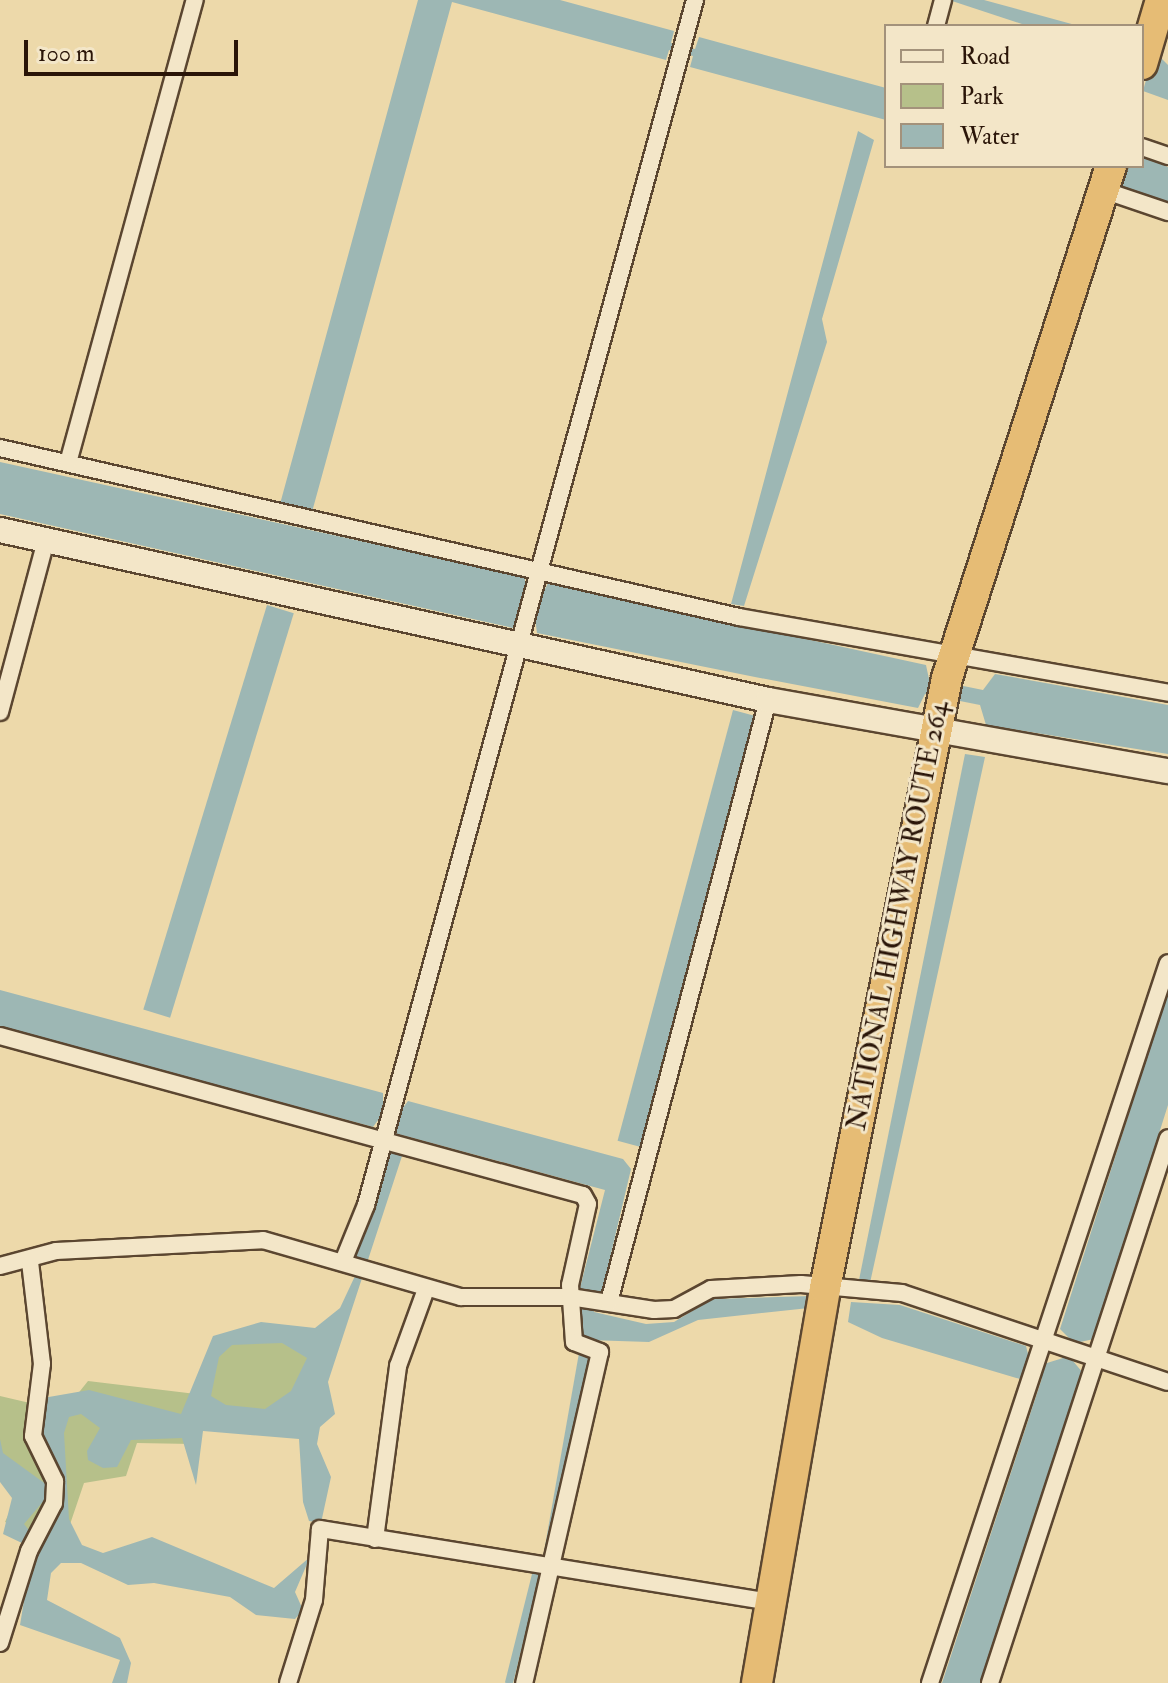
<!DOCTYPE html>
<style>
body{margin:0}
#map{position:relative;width:1168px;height:1683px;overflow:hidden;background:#edd9aa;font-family:"IM FELL Double Pica",serif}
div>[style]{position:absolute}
.green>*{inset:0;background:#b6c08a}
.water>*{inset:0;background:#9db7b4;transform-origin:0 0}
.roads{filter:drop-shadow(2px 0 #5b4630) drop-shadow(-2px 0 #5b4630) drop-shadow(0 2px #5b4630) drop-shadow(0 -2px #5b4630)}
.street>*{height:16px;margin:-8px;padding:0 8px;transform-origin:8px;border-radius:8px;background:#f3e6c8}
.secondary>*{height:24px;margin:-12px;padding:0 12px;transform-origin:12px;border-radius:12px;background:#f3e6c8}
.highway>*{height:30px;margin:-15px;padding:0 15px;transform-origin:15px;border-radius:15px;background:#e6bc75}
span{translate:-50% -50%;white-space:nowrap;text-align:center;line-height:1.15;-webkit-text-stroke:6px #f3e6c8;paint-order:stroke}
.street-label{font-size:26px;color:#2a1508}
.legend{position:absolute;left:884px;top:24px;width:260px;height:144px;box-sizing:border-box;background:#f3e6c8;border:2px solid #a3927b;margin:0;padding:10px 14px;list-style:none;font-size:24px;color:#2a1508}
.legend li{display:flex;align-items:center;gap:16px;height:40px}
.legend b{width:40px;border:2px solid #a3927b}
.scale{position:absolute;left:24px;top:40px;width:214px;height:36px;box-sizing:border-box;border:4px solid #2a1508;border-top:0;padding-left:10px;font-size:24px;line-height:28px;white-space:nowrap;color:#2a1508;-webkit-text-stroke:6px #f3e6c8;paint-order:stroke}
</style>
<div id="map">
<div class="green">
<div style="clip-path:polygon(335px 1337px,312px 1433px,198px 1424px,192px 1444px,137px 1443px,126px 1476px,84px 1483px,64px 1542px,5px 1522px,24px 1480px,0 1472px,0 1396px,64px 1411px,88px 1381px,196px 1394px,224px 1340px)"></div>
</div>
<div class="water">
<div style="clip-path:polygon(418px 0,560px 0,674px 31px,671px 43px,695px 49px,699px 37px,886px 88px,886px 120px,690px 67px,693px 56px,669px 50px,666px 60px,452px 2px,312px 512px,280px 504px)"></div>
<div style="clip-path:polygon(949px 0,984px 0,1079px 26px,1028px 26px)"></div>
<div style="clip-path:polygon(1154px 51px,1168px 65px,1168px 100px,1143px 91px)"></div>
<div style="clip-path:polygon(858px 131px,874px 140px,822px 319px,827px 342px,744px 606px,731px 604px)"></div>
<div style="clip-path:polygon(1142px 157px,1168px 167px,1168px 207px,1121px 187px,1098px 166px,1142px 166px)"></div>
<div style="clip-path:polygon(0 462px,525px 577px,525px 593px,541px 597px,548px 583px,926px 665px,929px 679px,983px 690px,995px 674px,1168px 705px,1168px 754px,986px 725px,980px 705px,925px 694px,918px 708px,755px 677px,537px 633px,535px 618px,521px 613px,513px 628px,0 514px)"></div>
<div style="left:267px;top:605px;width:28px;height:423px;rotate:17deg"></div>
<div style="left:733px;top:710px;width:24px;height:446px;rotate:15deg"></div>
<div style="clip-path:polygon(965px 754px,985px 757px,870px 1283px,858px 1285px)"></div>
<div style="clip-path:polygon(0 990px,383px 1093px,383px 1108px,399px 1113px,408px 1101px,623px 1159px,631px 1169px,602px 1292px,590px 1292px,594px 1312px,646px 1324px,674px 1322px,712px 1299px,811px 1296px,809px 1308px,698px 1320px,649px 1342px,588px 1340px,580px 1336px,580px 1288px,605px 1190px,394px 1133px,397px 1120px,381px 1116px,373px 1127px,0 1027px)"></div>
<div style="clip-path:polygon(1168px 992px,1168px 1105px,1094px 1339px,1080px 1342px,1073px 1361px,1083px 1373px,981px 1683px,942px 1683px,1042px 1378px,1026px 1371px,1020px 1379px,882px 1338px,848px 1322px,851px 1302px,900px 1305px,1026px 1346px,1029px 1358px,1047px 1363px,1063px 1358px,1069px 1338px,1060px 1329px)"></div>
<div style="clip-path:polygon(evenodd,390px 1149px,403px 1153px,328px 1382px,335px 1414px,320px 1427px,317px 1444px,331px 1477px,321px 1523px,309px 1521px,303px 1502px,299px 1439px,203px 1431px,196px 1485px,182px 1438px,131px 1440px,117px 1467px,103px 1468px,88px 1460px,87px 1451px,100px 1428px,81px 1414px,69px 1417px,64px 1433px,69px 1519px,82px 1545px,103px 1553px,152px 1537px,274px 1588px,310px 1557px,295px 1592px,303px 1610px,295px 1619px,256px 1615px,230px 1597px,154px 1583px,128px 1585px,81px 1563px,61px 1563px,51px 1573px,47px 1600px,120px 1638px,131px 1663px,127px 1683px,112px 1683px,120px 1660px,20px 1625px,28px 1576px,24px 1544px,3px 1534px,12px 1498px,0 1482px,0 1439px,3px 1453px,47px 1485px,46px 1498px,24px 1524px,39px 1543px,64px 1493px,40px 1439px,43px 1398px,89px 1390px,181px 1414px,213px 1336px,261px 1322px,315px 1328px,340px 1308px,355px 1276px,354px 1255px,390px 1149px,282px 1343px,307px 1358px,291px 1391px,265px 1409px,226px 1405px,211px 1396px,219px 1357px,232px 1345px,282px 1343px)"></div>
<div style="left:579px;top:1353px;width:11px;height:205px;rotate:10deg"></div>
<div style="left:533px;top:1570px;width:8px;height:116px;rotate:14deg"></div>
</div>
<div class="roads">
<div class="street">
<div style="left:936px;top:26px;width:27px;rotate:-75deg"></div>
<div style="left:1142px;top:147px;width:28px;rotate:19deg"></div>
<div style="left:1103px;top:190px;width:69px;rotate:18.7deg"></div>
<div style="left:0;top:448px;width:758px;rotate:12.88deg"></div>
<div style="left:739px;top:617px;width:436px;rotate:10deg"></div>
<div style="left:68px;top:463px;width:480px;rotate:-74.7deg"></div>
<div style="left:0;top:712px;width:178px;rotate:-75deg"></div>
<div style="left:0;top:1036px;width:604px;rotate:15.26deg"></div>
<div style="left:583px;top:1195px;width:10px;rotate:61deg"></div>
<div style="left:588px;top:1204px;width:83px;rotate:102.5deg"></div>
<div style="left:570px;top:1285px;width:57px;rotate:86deg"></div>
<div style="left:574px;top:1342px;width:28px;rotate:21deg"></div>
<div style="left:600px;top:1352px;width:340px;rotate:102.9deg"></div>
<div style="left:344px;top:1259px;width:58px;rotate:-67.8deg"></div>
<div style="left:366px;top:1205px;width:1249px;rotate:-74.73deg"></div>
<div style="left:0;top:1266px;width:58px;rotate:-15deg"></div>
<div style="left:56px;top:1251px;width:207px;rotate:-3deg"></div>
<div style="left:263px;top:1240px;width:206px;rotate:16.1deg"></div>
<div style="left:461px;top:1297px;width:109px"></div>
<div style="left:570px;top:1297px;width:85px;rotate:8.8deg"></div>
<div style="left:654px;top:1310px;width:20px;rotate:-3deg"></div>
<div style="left:674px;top:1309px;width:42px;rotate:-28.4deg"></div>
<div style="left:711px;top:1289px;width:90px;rotate:-3.2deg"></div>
<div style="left:801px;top:1284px;width:101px;rotate:5.1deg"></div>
<div style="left:902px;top:1293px;width:280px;rotate:18.5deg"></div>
<div style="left:609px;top:1302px;width:623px;rotate:-75.2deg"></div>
<div style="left:375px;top:1539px;width:175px;rotate:-82.4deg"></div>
<div style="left:398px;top:1366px;width:82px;rotate:-70deg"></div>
<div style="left:0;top:1643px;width:96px;rotate:-72.5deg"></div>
<div style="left:29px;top:1551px;width:54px;rotate:-62.5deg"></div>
<div style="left:54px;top:1503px;width:22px;rotate:-87deg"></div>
<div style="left:55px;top:1481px;width:50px;rotate:-116.1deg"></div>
<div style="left:33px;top:1436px;width:73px;rotate:-82.9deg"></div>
<div style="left:42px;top:1364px;width:103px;rotate:-96.7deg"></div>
<div style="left:288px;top:1683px;width:87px;rotate:-72.6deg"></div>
<div style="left:314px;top:1600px;width:71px;rotate:-85.2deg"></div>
<div style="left:320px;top:1529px;width:457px;rotate:9.2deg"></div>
<div style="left:930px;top:1683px;width:758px;rotate:-71.71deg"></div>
<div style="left:990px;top:1683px;width:573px;rotate:-71.91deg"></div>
</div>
<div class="secondary">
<div style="left:0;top:530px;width:787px;rotate:12.48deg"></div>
<div style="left:768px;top:700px;width:406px;rotate:10.1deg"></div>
</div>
<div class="highway">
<div style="left:1142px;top:64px;width:67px;rotate:-73.5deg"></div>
<div style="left:757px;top:1683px;width:401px;rotate:-80.2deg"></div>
<div style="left:825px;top:1288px;width:622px;rotate:-78.69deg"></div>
<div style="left:947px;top:678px;width:538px;rotate:-72.24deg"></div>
</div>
</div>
<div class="street-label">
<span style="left:899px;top:916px;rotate:-79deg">NATIONAL HIGHWAY ROUTE 264</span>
</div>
<ul class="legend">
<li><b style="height:10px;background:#f3e6c8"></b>Road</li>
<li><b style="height:22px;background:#b6c08a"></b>Park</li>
<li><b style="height:22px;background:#9db7b4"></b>Water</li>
</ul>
<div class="scale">100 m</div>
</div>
